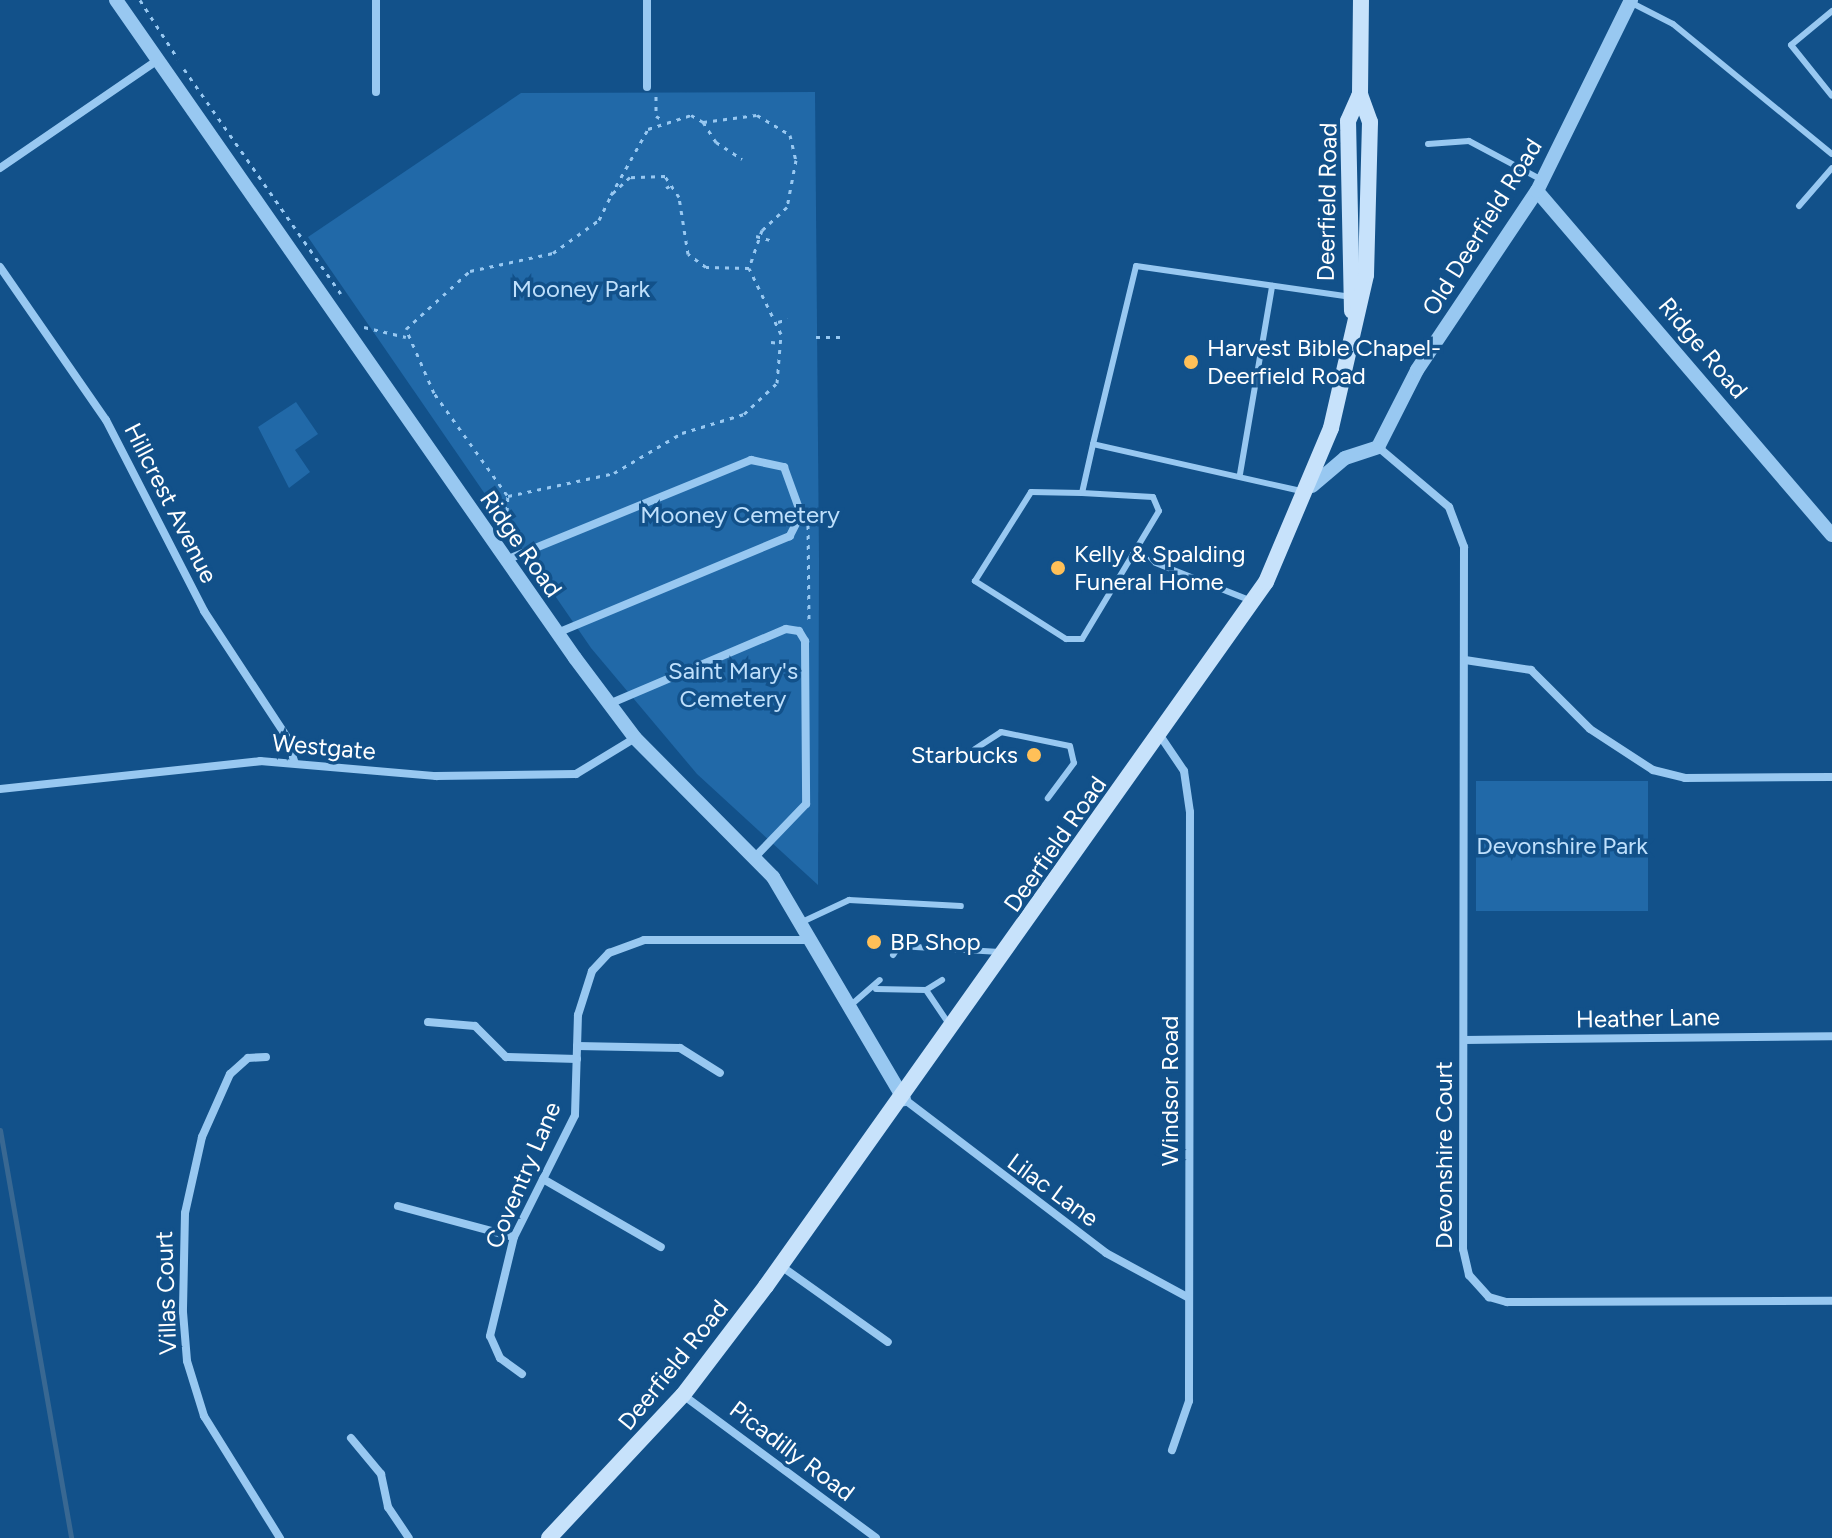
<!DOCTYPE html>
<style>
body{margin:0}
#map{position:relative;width:1832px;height:1538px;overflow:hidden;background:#12518a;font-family:Figtree,sans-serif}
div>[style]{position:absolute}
.green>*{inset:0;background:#2169a8;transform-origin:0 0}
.stream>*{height:5px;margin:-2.5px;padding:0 2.5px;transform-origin:2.5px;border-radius:2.5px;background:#396892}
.path>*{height:3px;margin-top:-1.5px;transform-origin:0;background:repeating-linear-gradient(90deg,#98c8f1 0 4px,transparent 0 10px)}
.service>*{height:6px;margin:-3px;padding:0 3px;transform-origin:3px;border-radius:3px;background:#98c8f1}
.minor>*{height:8px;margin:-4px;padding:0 4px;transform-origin:4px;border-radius:4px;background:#98c8f1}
.tertiary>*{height:14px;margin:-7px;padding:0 7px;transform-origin:7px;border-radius:7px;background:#98c8f1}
.secondary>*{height:16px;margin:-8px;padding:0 8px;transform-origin:8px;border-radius:8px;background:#c7e2fb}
.dots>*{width:22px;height:22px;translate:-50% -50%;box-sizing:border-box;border:4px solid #12518a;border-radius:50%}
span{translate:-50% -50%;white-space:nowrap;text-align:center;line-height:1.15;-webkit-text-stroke:7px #12518a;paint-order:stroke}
.street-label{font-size:24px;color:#fff}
.park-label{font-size:24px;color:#bfe0fc}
.poi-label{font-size:24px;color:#fff}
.left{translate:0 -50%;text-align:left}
.right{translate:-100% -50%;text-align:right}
</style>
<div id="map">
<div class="green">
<div style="clip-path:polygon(815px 92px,819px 561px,818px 885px,697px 774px,591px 648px,308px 237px,521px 93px)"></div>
<div style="clip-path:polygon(296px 402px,318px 434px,295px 450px,310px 472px,289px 488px,258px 427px)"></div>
<div style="left:1648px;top:781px;width:130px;height:172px;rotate:90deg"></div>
</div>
<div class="stream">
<div style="left:0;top:1130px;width:414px;rotate:80.1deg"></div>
</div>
<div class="path">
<div style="left:140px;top:0;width:70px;rotate:57.2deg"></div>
<div style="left:184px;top:69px;width:274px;rotate:55.1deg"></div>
<div style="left:656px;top:96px;width:20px;rotate:90deg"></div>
<div style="left:656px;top:116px;width:8px;rotate:30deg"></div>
<div style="left:703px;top:122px;width:24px;rotate:57deg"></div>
<div style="left:716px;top:142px;width:31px;rotate:33deg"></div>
<div style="left:666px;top:188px;width:9px;rotate:-27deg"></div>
<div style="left:756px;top:236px;width:15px;rotate:16deg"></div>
<div style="left:778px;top:322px;width:10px;rotate:-17deg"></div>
<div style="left:364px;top:327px;width:43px;rotate:13.4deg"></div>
<div style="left:816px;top:337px;width:27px"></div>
<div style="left:771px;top:342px;width:10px;rotate:6deg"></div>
<div style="left:507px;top:495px;width:125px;rotate:-125.6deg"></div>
<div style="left:434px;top:393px;width:70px;rotate:-113.6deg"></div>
<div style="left:406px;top:329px;width:86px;rotate:-42.2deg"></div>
<div style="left:470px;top:271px;width:85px;rotate:-12.2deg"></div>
<div style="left:553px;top:253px;width:57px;rotate:-35.7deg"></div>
<div style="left:599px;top:220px;width:28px;rotate:-64deg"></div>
<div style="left:808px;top:525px;width:99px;rotate:89.4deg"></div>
<div style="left:506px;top:531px;width:35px;rotate:-87deg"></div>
<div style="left:508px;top:496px;width:108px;rotate:-12.2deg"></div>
<div style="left:614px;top:473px;width:79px;rotate:-30.5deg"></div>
<div style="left:682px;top:433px;width:65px;rotate:-17deg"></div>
<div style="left:744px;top:414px;width:45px;rotate:-43.2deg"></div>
<div style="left:777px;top:383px;width:49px;rotate:-85.3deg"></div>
<div style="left:781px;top:334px;width:73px;rotate:-115.9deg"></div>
<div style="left:749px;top:268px;width:43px;rotate:-178.7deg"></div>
<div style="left:706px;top:267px;width:22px;rotate:-144deg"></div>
<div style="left:688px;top:254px;width:58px;rotate:-99deg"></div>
<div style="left:679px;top:197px;width:25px;rotate:-124deg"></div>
<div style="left:665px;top:176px;width:35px;rotate:178deg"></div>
<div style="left:630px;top:177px;width:26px;rotate:137deg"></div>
<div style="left:611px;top:195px;width:76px;rotate:-60.7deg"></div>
<div style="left:648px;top:129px;width:45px;rotate:-18deg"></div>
<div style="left:691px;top:115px;width:14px;rotate:30deg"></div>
<div style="left:703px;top:122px;width:54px;rotate:-7.4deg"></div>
<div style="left:757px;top:115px;width:39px;rotate:31deg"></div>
<div style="left:790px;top:135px;width:26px;rotate:77deg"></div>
<div style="left:796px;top:160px;width:48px;rotate:100.8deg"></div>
<div style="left:787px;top:207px;width:34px;rotate:137deg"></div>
<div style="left:762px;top:230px;width:40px;rotate:108.9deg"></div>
</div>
<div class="service">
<div style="left:1630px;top:2px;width:48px;rotate:27.1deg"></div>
<div style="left:1673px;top:24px;width:205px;rotate:39.3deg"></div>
<div style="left:1832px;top:11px;width:53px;rotate:140.3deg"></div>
<div style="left:1791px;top:45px;width:65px;rotate:51.2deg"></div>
<div style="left:1428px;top:144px;width:41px;rotate:-4.2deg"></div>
<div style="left:1469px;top:141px;width:83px;rotate:28.1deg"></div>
<div style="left:1799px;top:206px;width:50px;rotate:-49deg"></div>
<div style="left:1240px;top:474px;width:191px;rotate:-80.3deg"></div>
<div style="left:1301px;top:491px;width:213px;rotate:-167.3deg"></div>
<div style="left:1093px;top:444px;width:183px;rotate:-76.4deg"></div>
<div style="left:1136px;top:266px;width:216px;rotate:8.2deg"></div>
<div style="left:1082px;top:493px;width:71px;rotate:3.2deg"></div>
<div style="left:1153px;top:497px;width:15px;rotate:67deg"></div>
<div style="left:1159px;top:511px;width:149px;rotate:121deg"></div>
<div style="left:1082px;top:639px;width:16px;rotate:180deg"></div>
<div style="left:1066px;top:639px;width:108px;rotate:-147.5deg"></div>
<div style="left:975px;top:581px;width:105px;rotate:-57.8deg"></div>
<div style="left:1031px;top:492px;width:51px;rotate:1.1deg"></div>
<div style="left:1082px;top:493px;width:50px;rotate:-77.3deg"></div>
<div style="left:1133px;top:554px;width:128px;rotate:21.6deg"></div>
<div style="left:975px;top:749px;width:31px;rotate:-33deg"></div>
<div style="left:1001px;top:732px;width:70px;rotate:11.5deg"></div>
<div style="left:1070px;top:746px;width:17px;rotate:77deg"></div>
<div style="left:1074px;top:763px;width:44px;rotate:126.6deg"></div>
<div style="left:802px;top:922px;width:52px;rotate:-25.1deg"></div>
<div style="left:849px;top:900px;width:112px;rotate:3.1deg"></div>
<div style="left:893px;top:955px;width:11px;rotate:-56deg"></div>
<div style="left:899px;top:946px;width:101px;rotate:3.4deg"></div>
<div style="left:876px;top:989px;width:50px;rotate:1.1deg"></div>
<div style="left:926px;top:990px;width:40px;rotate:56deg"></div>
<div style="left:926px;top:990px;width:19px;rotate:-32deg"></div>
<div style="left:851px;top:1005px;width:38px;rotate:-41deg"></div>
</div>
<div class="minor">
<div style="left:376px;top:0;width:92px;rotate:90deg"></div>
<div style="left:647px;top:0;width:87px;rotate:90deg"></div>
<div style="left:0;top:168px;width:191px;rotate:-34.4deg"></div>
<div style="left:0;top:267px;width:186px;rotate:55.3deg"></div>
<div style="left:106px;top:420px;width:215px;rotate:62.8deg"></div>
<div style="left:204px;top:611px;width:149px;rotate:56.7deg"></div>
<div style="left:286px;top:736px;width:28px;rotate:72deg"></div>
<div style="left:1378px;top:447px;width:93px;rotate:40.2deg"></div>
<div style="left:1449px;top:507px;width:43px;rotate:69.4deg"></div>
<div style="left:1464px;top:547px;width:702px;rotate:90.08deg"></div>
<div style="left:1463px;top:1249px;width:27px;rotate:77deg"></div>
<div style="left:1469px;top:1275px;width:30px;rotate:48deg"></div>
<div style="left:1489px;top:1297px;width:19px;rotate:16deg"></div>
<div style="left:1507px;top:1302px;width:325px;rotate:-0.2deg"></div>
<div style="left:506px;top:560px;width:265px;rotate:-22.2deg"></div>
<div style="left:751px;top:460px;width:34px;rotate:12deg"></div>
<div style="left:784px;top:467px;width:50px;rotate:70.1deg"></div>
<div style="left:801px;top:514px;width:25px;rotate:117deg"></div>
<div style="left:790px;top:536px;width:252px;rotate:157.4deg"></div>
<div style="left:1465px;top:660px;width:67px;rotate:8.6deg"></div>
<div style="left:1531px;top:670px;width:83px;rotate:45deg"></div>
<div style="left:1590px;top:729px;width:75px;rotate:33.1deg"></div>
<div style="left:1653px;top:770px;width:33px;rotate:14deg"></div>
<div style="left:1685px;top:778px;width:147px;rotate:-0.4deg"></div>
<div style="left:609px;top:704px;width:192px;rotate:-23deg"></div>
<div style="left:786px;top:629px;width:13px;rotate:9deg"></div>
<div style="left:799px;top:631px;width:12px;rotate:59deg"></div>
<div style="left:805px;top:641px;width:163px;rotate:89.6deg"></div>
<div style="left:806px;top:804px;width:72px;rotate:133.9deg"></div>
<div style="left:1161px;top:737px;width:41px;rotate:55.9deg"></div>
<div style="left:1184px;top:771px;width:41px;rotate:81.7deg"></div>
<div style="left:1190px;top:812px;width:589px;rotate:90.1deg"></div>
<div style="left:1189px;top:1401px;width:52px;rotate:109.1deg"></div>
<div style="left:0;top:789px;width:262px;rotate:-6.1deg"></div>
<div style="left:260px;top:761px;width:177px;rotate:4.9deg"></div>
<div style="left:436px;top:776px;width:140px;rotate:-0.8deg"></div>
<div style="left:576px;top:774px;width:69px;rotate:-31.4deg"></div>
<div style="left:428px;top:1022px;width:47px;rotate:4.9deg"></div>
<div style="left:475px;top:1026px;width:44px;rotate:45deg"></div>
<div style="left:506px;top:1057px;width:71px;rotate:1.6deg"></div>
<div style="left:1464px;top:1040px;width:368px;rotate:-0.6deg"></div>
<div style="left:577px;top:1046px;width:103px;rotate:1.1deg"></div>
<div style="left:680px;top:1048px;width:47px;rotate:32deg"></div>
<div style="left:266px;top:1057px;width:18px;rotate:177deg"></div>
<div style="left:248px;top:1058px;width:24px;rotate:138deg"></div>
<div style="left:230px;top:1074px;width:69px;rotate:114deg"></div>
<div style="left:202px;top:1137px;width:78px;rotate:102.6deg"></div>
<div style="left:185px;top:1213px;width:99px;rotate:91.2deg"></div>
<div style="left:183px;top:1312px;width:49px;rotate:85.3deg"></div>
<div style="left:187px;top:1361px;width:58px;rotate:72.8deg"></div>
<div style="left:204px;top:1416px;width:144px;rotate:58.1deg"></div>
<div style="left:904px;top:1099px;width:254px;rotate:37.3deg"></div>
<div style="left:1106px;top:1253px;width:94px;rotate:28.5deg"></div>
<div style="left:543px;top:1179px;width:136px;rotate:30deg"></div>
<div style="left:398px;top:1206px;width:120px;rotate:15deg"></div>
<div style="left:781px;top:1266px;width:131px;rotate:35.4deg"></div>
<div style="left:522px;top:1374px;width:27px;rotate:-144deg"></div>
<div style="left:500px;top:1358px;width:24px;rotate:-114deg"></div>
<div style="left:490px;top:1336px;width:102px;rotate:-76.4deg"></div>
<div style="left:514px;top:1237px;width:136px;rotate:-63.4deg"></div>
<div style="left:575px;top:1115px;width:100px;rotate:-88.3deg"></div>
<div style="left:578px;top:1015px;width:46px;rotate:-72.3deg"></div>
<div style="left:592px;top:971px;width:25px;rotate:-47deg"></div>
<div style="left:609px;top:953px;width:37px;rotate:-20deg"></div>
<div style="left:644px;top:940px;width:166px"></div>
<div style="left:683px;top:1395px;width:240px;rotate:36.5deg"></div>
<div style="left:351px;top:1438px;width:47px;rotate:50.2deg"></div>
<div style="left:381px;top:1474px;width:34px;rotate:78deg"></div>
<div style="left:388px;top:1507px;width:37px;rotate:56deg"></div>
</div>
<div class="tertiary">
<div style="left:116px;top:0;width:802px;rotate:55.1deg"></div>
<div style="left:575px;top:658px;width:100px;rotate:53.1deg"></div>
<div style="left:635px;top:738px;width:196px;rotate:45.2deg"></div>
<div style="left:773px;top:877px;width:258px;rotate:59.5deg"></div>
<div style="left:1537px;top:191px;width:453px;rotate:49.4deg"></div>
<div style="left:1312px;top:486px;width:43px;rotate:-40.3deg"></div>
<div style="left:1345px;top:458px;width:35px;rotate:-18deg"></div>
<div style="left:1378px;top:447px;width:86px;rotate:-63.1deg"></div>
<div style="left:1417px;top:370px;width:216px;rotate:-56.2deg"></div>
<div style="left:1537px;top:191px;width:213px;rotate:-63.8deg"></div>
</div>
<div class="secondary">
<div style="left:1352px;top:311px;width:190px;rotate:-91.2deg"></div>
<div style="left:1348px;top:121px;width:30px;rotate:-66deg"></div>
<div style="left:549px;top:1538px;width:196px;rotate:-46.9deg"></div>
<div style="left:683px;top:1395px;width:137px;rotate:-52.7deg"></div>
<div style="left:766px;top:1286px;width:863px;rotate:-54.62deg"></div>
<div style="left:1266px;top:582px;width:167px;rotate:-67.1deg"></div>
<div style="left:1331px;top:428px;width:157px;rotate:-77.1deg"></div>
<div style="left:1366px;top:275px;width:153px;rotate:-88.5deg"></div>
<div style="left:1370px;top:122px;width:30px;rotate:-110deg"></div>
<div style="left:1360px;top:94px;width:94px;rotate:-89.4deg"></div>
</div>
<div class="dots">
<div style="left:1191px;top:362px;background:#ffc058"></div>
<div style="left:1058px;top:568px;background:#ffc058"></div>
<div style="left:1034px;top:755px;background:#ffc058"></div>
<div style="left:874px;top:942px;background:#ffc058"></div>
</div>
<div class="street-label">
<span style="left:1327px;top:202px;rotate:-89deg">Deerfield Road</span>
<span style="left:1482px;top:227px;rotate:-58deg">Old Deerfield Road</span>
<span style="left:1703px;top:348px;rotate:50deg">Ridge Road</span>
<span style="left:171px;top:503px;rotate:63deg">Hillcrest Avenue</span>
<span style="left:521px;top:544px;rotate:55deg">Ridge Road</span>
<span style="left:324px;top:747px;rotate:5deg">Westgate</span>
<span style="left:1055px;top:844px;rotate:-55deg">Deerfield Road</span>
<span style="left:1648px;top:1018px;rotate:-1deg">Heather Lane</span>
<span style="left:1170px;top:1091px;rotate:-90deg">Windsor Road</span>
<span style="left:1444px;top:1155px;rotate:-90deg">Devonshire Court</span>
<span style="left:523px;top:1175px;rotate:-67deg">Coventry Lane</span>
<span style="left:1053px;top:1190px;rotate:36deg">Lilac Lane</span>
<span style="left:166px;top:1293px;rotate:-92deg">Villas Court</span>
<span style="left:673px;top:1365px;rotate:-51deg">Deerfield Road</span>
<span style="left:792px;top:1451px;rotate:37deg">Picadilly Road</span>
</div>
<div class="park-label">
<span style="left:581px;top:289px">Mooney Park</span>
<span style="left:740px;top:515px">Mooney Cemetery</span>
<span style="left:733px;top:685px">Saint Mary's<br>Cemetery</span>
<span style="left:1562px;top:846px">Devonshire Park</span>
</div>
<div class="poi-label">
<span class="left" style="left:1207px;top:362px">Harvest Bible Chapel-<br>Deerfield Road</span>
<span class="left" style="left:1074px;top:568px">Kelly &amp; Spalding<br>Funeral Home</span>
<span class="right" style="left:1018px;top:755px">Starbucks</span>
<span class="left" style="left:890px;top:942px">BP Shop</span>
</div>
</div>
